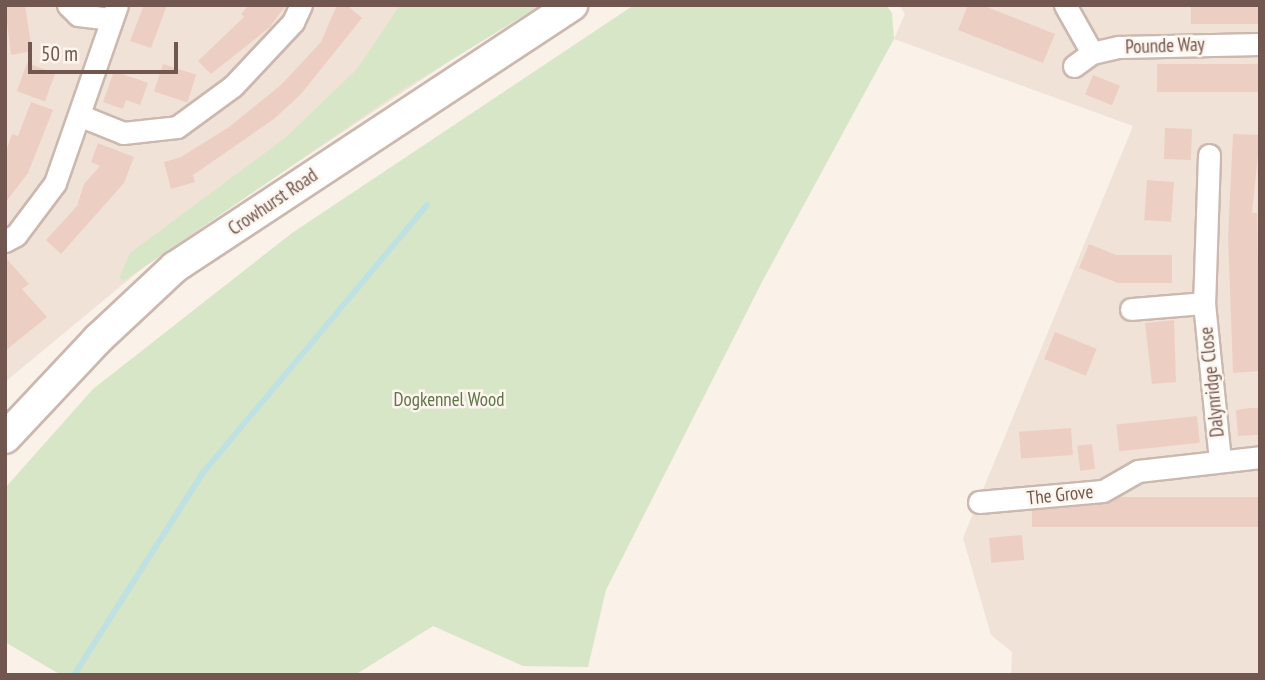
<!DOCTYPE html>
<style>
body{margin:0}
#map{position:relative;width:1265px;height:680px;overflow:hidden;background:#faf1e8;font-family:"PT Sans Narrow",sans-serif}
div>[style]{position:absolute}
.residential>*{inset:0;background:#f1e2d8}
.green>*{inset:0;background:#d8e6c8}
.stream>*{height:6px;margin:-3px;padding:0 3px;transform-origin:3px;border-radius:3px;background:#bfe1e2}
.building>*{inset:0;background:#edcec3;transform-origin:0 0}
.roads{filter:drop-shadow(2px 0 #cbb8af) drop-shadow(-2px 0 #cbb8af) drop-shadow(0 2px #cbb8af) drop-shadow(0 -2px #cbb8af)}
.minor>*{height:21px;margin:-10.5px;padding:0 10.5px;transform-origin:10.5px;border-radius:10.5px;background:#fff}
.secondary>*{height:30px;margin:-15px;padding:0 15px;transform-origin:15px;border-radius:15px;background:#fff}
span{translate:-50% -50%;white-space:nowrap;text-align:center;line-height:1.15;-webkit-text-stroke:5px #fdf5ee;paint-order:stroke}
.street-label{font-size:19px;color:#71574f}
.park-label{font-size:19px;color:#5c7648}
.frame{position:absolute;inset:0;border:7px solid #71574f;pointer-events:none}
.scale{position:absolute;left:28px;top:42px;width:150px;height:32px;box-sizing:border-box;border:4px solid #71574f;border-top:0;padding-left:9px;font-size:21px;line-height:24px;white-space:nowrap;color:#71574f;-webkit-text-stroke:5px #fdf5ee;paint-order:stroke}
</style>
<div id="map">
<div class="residential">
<div style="clip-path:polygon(5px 5px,534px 5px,162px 252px,5px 382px)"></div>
<div style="clip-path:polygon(899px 5px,1260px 5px,1260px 675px,1011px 675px,1012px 652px,991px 635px,963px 538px,1133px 126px,894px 39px,905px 14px)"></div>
</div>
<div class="green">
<div style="clip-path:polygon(400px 5px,541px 5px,399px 92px,124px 281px,119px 278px,130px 253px,285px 138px,357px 69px)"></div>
<div style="clip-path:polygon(634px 5px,886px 5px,892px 13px,894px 39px,763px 280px,606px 590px,588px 667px,523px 666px,433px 626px,355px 675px,61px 675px,5px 642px,5px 488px,93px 389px,292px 233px)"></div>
</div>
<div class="stream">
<div style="left:74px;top:675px;width:238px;rotate:-57.5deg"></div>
<div style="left:202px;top:474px;width:351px;rotate:-50.1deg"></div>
</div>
<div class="building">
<div style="clip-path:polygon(5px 5px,25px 5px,32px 51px,11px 55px)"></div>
<div style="clip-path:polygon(144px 5px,167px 5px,151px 48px,130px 41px)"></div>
<div style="clip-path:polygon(249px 5px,286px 5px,270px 27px,211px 74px,198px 61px,244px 17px,241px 14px)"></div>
<div style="clip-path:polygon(337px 5px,347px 5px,362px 18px,301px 94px,274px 119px,193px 175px,195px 182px,171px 189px,164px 162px,181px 157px,229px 127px,281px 85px,321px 42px)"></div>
<div style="clip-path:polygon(968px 5px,982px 5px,1055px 34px,1043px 63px,958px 30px)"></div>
<div style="left:1191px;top:5px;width:69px;height:19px"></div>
<div style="left:27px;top:63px;width:30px;height:30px;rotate:20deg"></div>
<div style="left:163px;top:64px;width:35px;height:29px;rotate:18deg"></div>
<div style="left:1260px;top:64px;width:28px;height:103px;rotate:90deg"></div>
<div style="clip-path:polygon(114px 71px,148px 83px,140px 105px,126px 100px,123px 109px,103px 102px)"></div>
<div style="left:1093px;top:75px;width:29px;height:21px;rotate:22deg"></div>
<div style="clip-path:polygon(31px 102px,53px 110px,28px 173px,5px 203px,5px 154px,12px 134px,18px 136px)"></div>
<div style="left:1165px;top:128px;width:27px;height:31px;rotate:2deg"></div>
<div style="clip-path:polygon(1233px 134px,1260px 135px,1252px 213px,1257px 213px,1260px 371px,1233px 373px,1228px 237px)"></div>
<div style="clip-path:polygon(98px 143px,134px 157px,124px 183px,61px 254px,46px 240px,77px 206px,84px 184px,100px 166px,91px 162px)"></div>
<div style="left:1147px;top:180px;width:27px;height:40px;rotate:4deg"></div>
<div style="clip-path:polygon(1089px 244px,1116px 255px,1172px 255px,1172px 283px,1118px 283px,1079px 268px)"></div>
<div style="clip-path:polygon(5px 257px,29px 284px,22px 289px,47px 317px,5px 351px)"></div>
<div style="clip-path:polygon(1174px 320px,1176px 382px,1152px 384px,1145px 323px)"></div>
<div style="left:1055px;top:332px;width:45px;height:29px;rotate:22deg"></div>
<div style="clip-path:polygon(1250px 408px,1260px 408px,1260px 435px,1238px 436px,1236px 410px)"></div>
<div style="left:1197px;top:416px;width:27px;height:81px;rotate:84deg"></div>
<div style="left:1071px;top:428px;width:27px;height:52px;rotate:86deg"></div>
<div style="left:1092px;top:444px;width:25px;height:15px;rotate:83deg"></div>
<div style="left:1260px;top:497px;width:30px;height:228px;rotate:90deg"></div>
<div style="left:1022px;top:535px;width:25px;height:33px;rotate:85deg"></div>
</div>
<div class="roads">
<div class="minor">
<div style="left:68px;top:5px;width:14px;rotate:45deg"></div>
<div style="left:78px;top:15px;width:32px;rotate:7deg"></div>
<div style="left:1065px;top:5px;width:55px;rotate:60.6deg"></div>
<div style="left:1074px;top:66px;width:22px;rotate:-36deg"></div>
<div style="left:1092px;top:53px;width:28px;rotate:-13deg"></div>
<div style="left:1119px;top:47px;width:141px;rotate:-1.2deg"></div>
<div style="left:81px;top:116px;width:45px;rotate:22deg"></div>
<div style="left:123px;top:133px;width:54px;rotate:-6.3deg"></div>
<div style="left:177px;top:127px;width:69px;rotate:-36.2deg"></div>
<div style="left:233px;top:86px;width:88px;rotate:-46.8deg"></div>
<div style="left:293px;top:22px;width:19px;rotate:-65deg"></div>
<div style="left:1209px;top:155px;width:148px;rotate:91.9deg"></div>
<div style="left:1204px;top:303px;width:158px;rotate:84.2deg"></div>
<div style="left:5px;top:241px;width:13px;rotate:-29deg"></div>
<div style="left:16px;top:235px;width:65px;rotate:-53.1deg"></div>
<div style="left:55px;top:183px;width:188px;rotate:-70.8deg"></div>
<div style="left:1131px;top:309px;width:73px;rotate:-4.7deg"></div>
<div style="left:979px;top:502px;width:124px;rotate:-5.1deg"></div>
<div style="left:1103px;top:491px;width:40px;rotate:-29.7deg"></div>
<div style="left:1138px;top:471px;width:123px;rotate:-6.5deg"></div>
</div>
<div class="secondary">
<div style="left:5px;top:438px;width:136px;rotate:-46.8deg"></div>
<div style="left:98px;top:339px;width:105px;rotate:-43.1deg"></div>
<div style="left:175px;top:267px;width:476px;rotate:-33.4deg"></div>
</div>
</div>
<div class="street-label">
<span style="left:1165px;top:46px;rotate:-2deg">Pounde Way</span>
<span style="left:273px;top:202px;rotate:-34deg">Crowhurst Road</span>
<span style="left:1212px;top:382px;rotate:-96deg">Dalynridge Close</span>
<span style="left:1060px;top:495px;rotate:-6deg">The Grove</span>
</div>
<div class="park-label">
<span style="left:449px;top:400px">Dogkennel Wood</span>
</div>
<div class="frame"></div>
<div class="scale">50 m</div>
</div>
